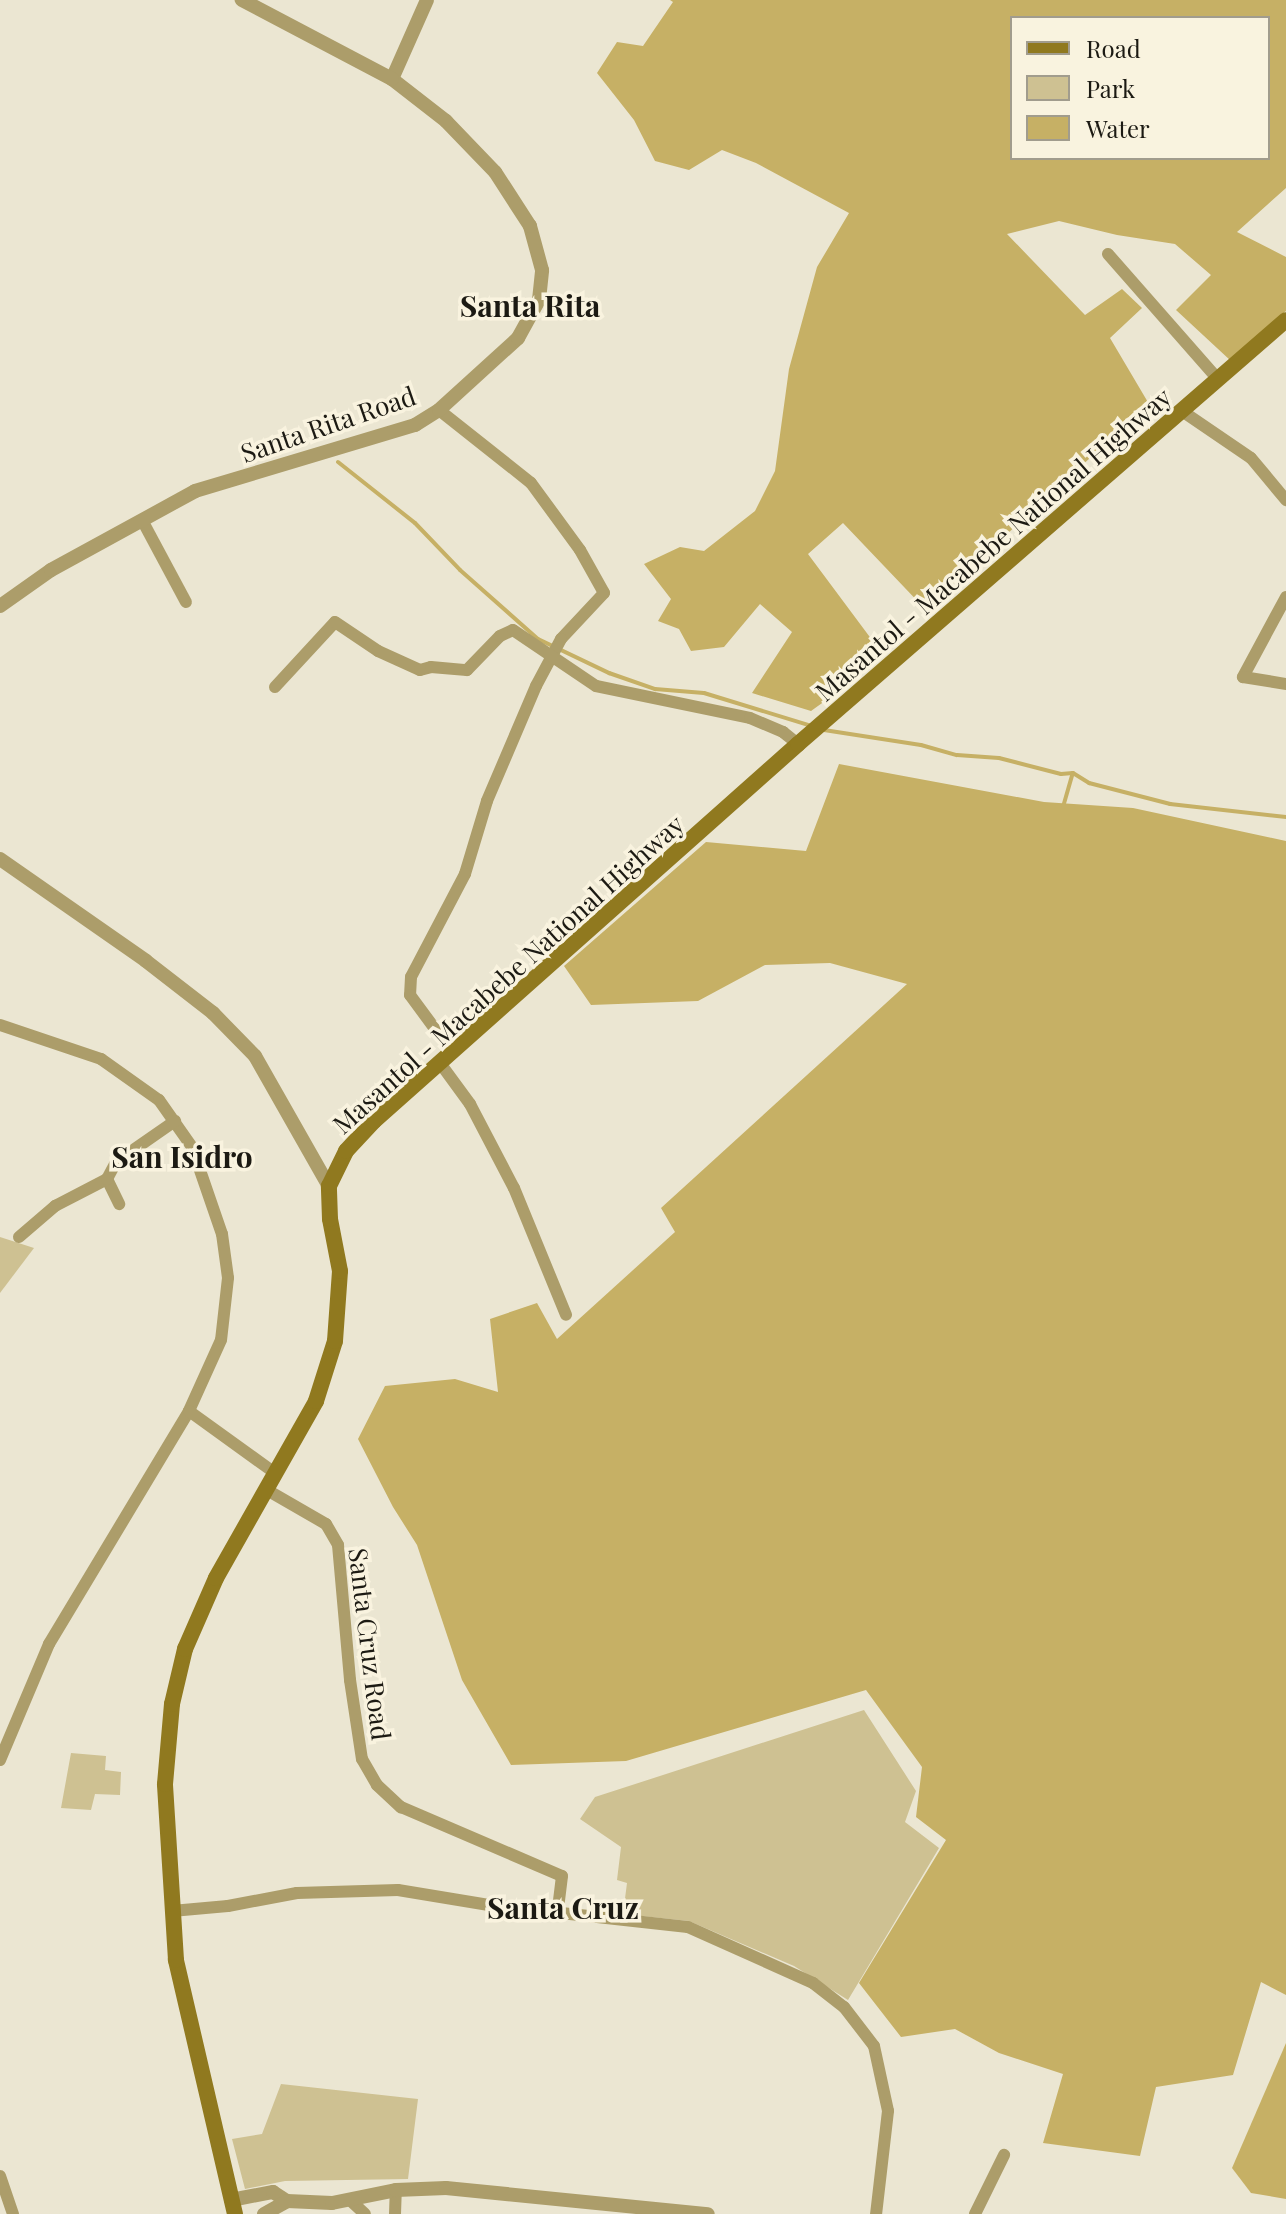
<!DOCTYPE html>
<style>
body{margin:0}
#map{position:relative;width:1286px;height:2214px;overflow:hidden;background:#ebe6d2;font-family:"Playfair Display",serif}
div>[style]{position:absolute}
.green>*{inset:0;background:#cec192}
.water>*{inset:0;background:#c6b065}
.stream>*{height:4px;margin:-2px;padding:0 2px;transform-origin:2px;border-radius:2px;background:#c6b065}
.minor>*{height:12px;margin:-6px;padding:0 6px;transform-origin:6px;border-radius:6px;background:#ac9d6a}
.tertiary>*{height:14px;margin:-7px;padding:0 7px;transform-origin:7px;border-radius:7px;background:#ac9d6a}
.secondary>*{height:16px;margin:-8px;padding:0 8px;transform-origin:8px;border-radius:8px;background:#90791f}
span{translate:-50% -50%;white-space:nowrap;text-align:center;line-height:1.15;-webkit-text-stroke:7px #f9f3df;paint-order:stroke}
.street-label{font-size:26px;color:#1c1a13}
.quarter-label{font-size:30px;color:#1c1a13;font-weight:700}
.legend{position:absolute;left:1010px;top:16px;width:260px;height:144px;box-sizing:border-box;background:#f9f3df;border:2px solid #a19c8d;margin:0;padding:10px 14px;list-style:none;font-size:24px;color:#1c1a13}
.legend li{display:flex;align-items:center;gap:16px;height:40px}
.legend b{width:40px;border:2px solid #a19c8d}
</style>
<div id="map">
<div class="green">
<div style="clip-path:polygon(0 1237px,34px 1248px,0 1293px)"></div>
<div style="clip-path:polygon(864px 1710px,916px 1791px,905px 1822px,939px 1848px,848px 2000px,794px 1966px,689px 1921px,623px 1914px,627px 1883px,617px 1880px,621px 1847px,580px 1819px,595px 1797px)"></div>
<div style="clip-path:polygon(71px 1753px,106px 1756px,105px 1770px,121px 1772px,120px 1795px,95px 1794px,91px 1810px,61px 1808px)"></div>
<div style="clip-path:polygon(281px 2084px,418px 2099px,408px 2179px,285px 2181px,245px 2189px,232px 2139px,262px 2134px)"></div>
</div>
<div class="water">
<div style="clip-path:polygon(evenodd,670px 0,1286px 0,1286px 188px,1237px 232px,1286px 257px,1286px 311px,1231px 361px,1176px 310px,1211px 275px,1175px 244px,1117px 235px,1059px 221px,1007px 234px,1085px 315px,1122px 289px,1142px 308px,1110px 338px,1149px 404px,925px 609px,843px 523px,808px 554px,875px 644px,850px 683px,811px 711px,752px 693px,792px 632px,760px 604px,724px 647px,691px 651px,679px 629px,658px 621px,671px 599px,644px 564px,680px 547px,704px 551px,755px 511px,775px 471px,789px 369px,817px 267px,849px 213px,756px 163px,722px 150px,689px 170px,655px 161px,634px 120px,597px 73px,617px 42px,643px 46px,673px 2px,670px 0,1012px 18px,1268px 18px,1268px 158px,1012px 158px,1012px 18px)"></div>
<div style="clip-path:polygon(839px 764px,1044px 802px,1133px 808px,1286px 841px,1286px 1995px,1261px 1982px,1233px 2075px,1156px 2087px,1140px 2156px,1043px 2143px,1063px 2074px,999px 2053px,955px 2029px,901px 2037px,859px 1983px,946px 1840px,916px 1817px,922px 1767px,866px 1690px,626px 1761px,511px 1765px,462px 1680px,417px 1545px,393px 1507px,358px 1439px,385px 1386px,455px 1379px,498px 1392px,490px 1319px,537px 1303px,557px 1339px,675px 1232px,661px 1208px,907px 984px,830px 963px,765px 965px,698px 1001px,591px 1005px,564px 966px,706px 842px,806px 851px)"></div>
<div style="clip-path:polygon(1286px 2043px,1286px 2199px,1251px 2193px,1232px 2168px)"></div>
</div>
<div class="stream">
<div style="left:338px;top:462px;width:98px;rotate:38.4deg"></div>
<div style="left:415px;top:523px;width:65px;rotate:46.2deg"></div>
<div style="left:460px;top:570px;width:104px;rotate:41.5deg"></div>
<div style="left:538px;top:639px;width:79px;rotate:25.6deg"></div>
<div style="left:609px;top:673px;width:49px;rotate:19.2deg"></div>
<div style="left:655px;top:689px;width:49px;rotate:4.7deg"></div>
<div style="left:704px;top:693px;width:113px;rotate:17deg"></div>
<div style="left:824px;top:730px;width:98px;rotate:8.8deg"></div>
<div style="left:921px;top:745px;width:37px;rotate:16deg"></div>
<div style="left:957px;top:755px;width:42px;rotate:4.1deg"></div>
<div style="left:999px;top:758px;width:64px;rotate:14.5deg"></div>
<div style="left:1061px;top:774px;width:12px;rotate:-5deg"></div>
<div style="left:1073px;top:773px;width:19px;rotate:32deg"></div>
<div style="left:1089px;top:783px;width:84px;rotate:14.5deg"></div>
<div style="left:1170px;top:804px;width:117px;rotate:6.4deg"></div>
<div style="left:1063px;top:807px;width:35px;rotate:-74deg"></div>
</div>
<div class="minor">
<div style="left:1108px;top:254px;width:167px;rotate:48.7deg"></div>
<div style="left:439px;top:410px;width:117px;rotate:38.4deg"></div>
<div style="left:531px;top:483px;width:83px;rotate:53.8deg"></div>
<div style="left:580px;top:550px;width:49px;rotate:60.8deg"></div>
<div style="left:604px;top:593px;width:63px;rotate:133.1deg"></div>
<div style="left:561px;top:639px;width:53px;rotate:118deg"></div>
<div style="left:536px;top:686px;width:125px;rotate:113.1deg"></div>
<div style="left:487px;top:801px;width:76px;rotate:106.8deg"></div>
<div style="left:465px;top:874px;width:116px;rotate:117.7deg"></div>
<div style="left:411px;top:977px;width:18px;rotate:93deg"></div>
<div style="left:410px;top:995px;width:71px;rotate:53.6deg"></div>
<div style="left:1182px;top:411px;width:83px;rotate:34.3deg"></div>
<div style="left:1251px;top:458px;width:55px;rotate:50.2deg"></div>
<div style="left:142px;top:520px;width:93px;rotate:61.8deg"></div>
<div style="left:1286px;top:597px;width:91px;rotate:118.3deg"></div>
<div style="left:1243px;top:677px;width:44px;rotate:9.2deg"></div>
<div style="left:275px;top:687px;width:88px;rotate:-47.3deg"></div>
<div style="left:335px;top:622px;width:52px;rotate:34deg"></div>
<div style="left:378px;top:651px;width:46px;rotate:24.3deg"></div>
<div style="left:420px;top:670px;width:11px;rotate:-15deg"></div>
<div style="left:431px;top:667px;width:36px;rotate:5deg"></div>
<div style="left:467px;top:670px;width:47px;rotate:-45.9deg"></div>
<div style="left:500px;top:636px;width:14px;rotate:-25deg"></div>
<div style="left:513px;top:630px;width:100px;rotate:34deg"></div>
<div style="left:596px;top:686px;width:157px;rotate:11.7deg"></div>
<div style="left:750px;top:718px;width:36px;rotate:23deg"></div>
<div style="left:783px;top:732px;width:19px;rotate:39deg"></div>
<div style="left:0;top:1025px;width:107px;rotate:18.6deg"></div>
<div style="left:101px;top:1059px;width:71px;rotate:35.3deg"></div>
<div style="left:159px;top:1100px;width:57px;rotate:54.9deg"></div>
<div style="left:192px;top:1147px;width:92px;rotate:71deg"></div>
<div style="left:222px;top:1234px;width:44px;rotate:82.2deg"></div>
<div style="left:228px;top:1278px;width:62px;rotate:96.4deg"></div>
<div style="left:221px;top:1340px;width:78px;rotate:114.3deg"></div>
<div style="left:189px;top:1411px;width:272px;rotate:121deg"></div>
<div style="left:49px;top:1644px;width:126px;rotate:112.9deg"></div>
<div style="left:440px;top:1063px;width:51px;rotate:53.8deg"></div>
<div style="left:470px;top:1104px;width:95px;rotate:62.4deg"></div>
<div style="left:514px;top:1188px;width:137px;rotate:67.7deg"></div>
<div style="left:107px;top:1179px;width:28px;rotate:64deg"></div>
<div style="left:19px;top:1237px;width:48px;rotate:-40.7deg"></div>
<div style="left:55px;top:1206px;width:59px;rotate:-27.4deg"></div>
<div style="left:107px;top:1179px;width:19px;rotate:-62deg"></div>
<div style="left:116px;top:1162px;width:72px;rotate:-34.8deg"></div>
<div style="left:189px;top:1411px;width:106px;rotate:35.8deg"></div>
<div style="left:267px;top:1490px;width:68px;rotate:30deg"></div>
<div style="left:326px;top:1524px;width:24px;rotate:60deg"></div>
<div style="left:338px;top:1545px;width:136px;rotate:84.9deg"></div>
<div style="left:350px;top:1680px;width:80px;rotate:81.4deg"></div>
<div style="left:362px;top:1759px;width:30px;rotate:60deg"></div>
<div style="left:377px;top:1785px;width:33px;rotate:43deg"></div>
<div style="left:401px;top:1807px;width:175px;rotate:23.2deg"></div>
<div style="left:562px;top:1876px;width:35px;rotate:97deg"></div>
<div style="left:172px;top:1911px;width:56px;rotate:-5.1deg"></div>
<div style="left:228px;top:1906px;width:70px;rotate:-10.7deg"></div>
<div style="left:297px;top:1893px;width:101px;rotate:-1.7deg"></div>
<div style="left:398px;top:1890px;width:92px;rotate:9.4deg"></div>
<div style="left:489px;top:1905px;width:200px;rotate:6.3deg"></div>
<div style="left:688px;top:1927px;width:137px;rotate:24.1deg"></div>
<div style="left:813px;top:1983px;width:39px;rotate:38deg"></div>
<div style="left:844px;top:2007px;width:49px;rotate:52.4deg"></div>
<div style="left:874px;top:2046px;width:66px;rotate:77.8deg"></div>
<div style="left:888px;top:2111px;width:104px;rotate:96.6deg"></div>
<div style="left:0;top:2176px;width:40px;rotate:71.1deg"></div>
<div style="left:351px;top:2201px;width:19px;rotate:43deg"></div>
<div style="left:395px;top:2214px;width:24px;rotate:-88deg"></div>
<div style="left:975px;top:2214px;width:66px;rotate:-63.8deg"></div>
</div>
<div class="tertiary">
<div style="left:392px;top:79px;width:86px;rotate:-66.1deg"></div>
<div style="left:0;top:606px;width:62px;rotate:-35.2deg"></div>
<div style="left:51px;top:570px;width:164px;rotate:-28.7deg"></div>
<div style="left:195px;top:491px;width:230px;rotate:-16.7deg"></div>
<div style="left:415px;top:425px;width:28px;rotate:-32deg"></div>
<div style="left:439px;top:410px;width:107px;rotate:-42.3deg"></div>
<div style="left:518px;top:338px;width:43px;rotate:-61.1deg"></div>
<div style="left:539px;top:300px;width:30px;rotate:-84deg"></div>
<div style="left:542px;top:270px;width:46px;rotate:-105.3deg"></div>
<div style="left:530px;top:226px;width:64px;rotate:-122.9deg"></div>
<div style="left:495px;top:172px;width:71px;rotate:-133.9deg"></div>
<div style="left:446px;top:121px;width:68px;rotate:-142.1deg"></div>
<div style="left:392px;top:79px;width:170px;rotate:-152.2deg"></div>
<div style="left:0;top:859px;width:178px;rotate:34.9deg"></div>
<div style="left:146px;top:961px;width:85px;rotate:37.8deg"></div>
<div style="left:213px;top:1013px;width:60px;rotate:45.7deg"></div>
<div style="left:255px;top:1056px;width:150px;rotate:60.4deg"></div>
<div style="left:231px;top:2200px;width:43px;rotate:-10.8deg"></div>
<div style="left:273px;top:2192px;width:17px;rotate:33deg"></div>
<div style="left:287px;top:2201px;width:45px;rotate:2.5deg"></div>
<div style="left:332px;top:2203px;width:65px;rotate:-11.5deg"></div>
<div style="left:396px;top:2190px;width:50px;rotate:-2.3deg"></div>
<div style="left:446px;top:2188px;width:263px;rotate:5.7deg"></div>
<div style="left:264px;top:2214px;width:26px;rotate:-29deg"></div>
</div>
<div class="secondary">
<div style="left:235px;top:2214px;width:261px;rotate:-103.1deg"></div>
<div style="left:176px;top:1960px;width:176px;rotate:-93.6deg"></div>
<div style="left:165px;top:1784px;width:80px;rotate:-85deg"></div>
<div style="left:172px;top:1704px;width:57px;rotate:-76.7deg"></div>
<div style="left:185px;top:1649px;width:77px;rotate:-66.4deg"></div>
<div style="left:216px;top:1578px;width:203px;rotate:-60.5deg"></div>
<div style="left:316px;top:1401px;width:63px;rotate:-72.4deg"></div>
<div style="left:335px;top:1341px;width:70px;rotate:-85.9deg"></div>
<div style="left:340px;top:1271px;width:53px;rotate:-100.9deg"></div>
<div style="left:330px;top:1219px;width:33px;rotate:-92deg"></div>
<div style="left:329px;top:1186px;width:39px;rotate:-64deg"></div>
<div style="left:346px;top:1151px;width:41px;rotate:-47deg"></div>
<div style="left:374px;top:1121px;width:567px;rotate:-41.64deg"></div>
<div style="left:798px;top:744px;width:646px;rotate:-40.99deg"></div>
</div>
<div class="street-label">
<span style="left:328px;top:424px;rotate:-19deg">Santa Rita Road</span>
<span style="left:993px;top:544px;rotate:-41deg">Masantol - Macabebe National Highway</span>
<span style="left:508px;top:974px;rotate:-42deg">Masantol - Macabebe National Highway</span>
<span style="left:370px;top:1644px;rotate:83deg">Santa Cruz Road</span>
</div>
<div class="quarter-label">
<span style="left:530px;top:305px">Santa Rita</span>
<span style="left:182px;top:1156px">San Isidro</span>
<span style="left:563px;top:1907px">Santa Cruz</span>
</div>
<ul class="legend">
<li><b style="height:10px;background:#90791f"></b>Road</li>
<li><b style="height:22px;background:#cec192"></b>Park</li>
<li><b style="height:22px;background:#c6b065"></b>Water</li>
</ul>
</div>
